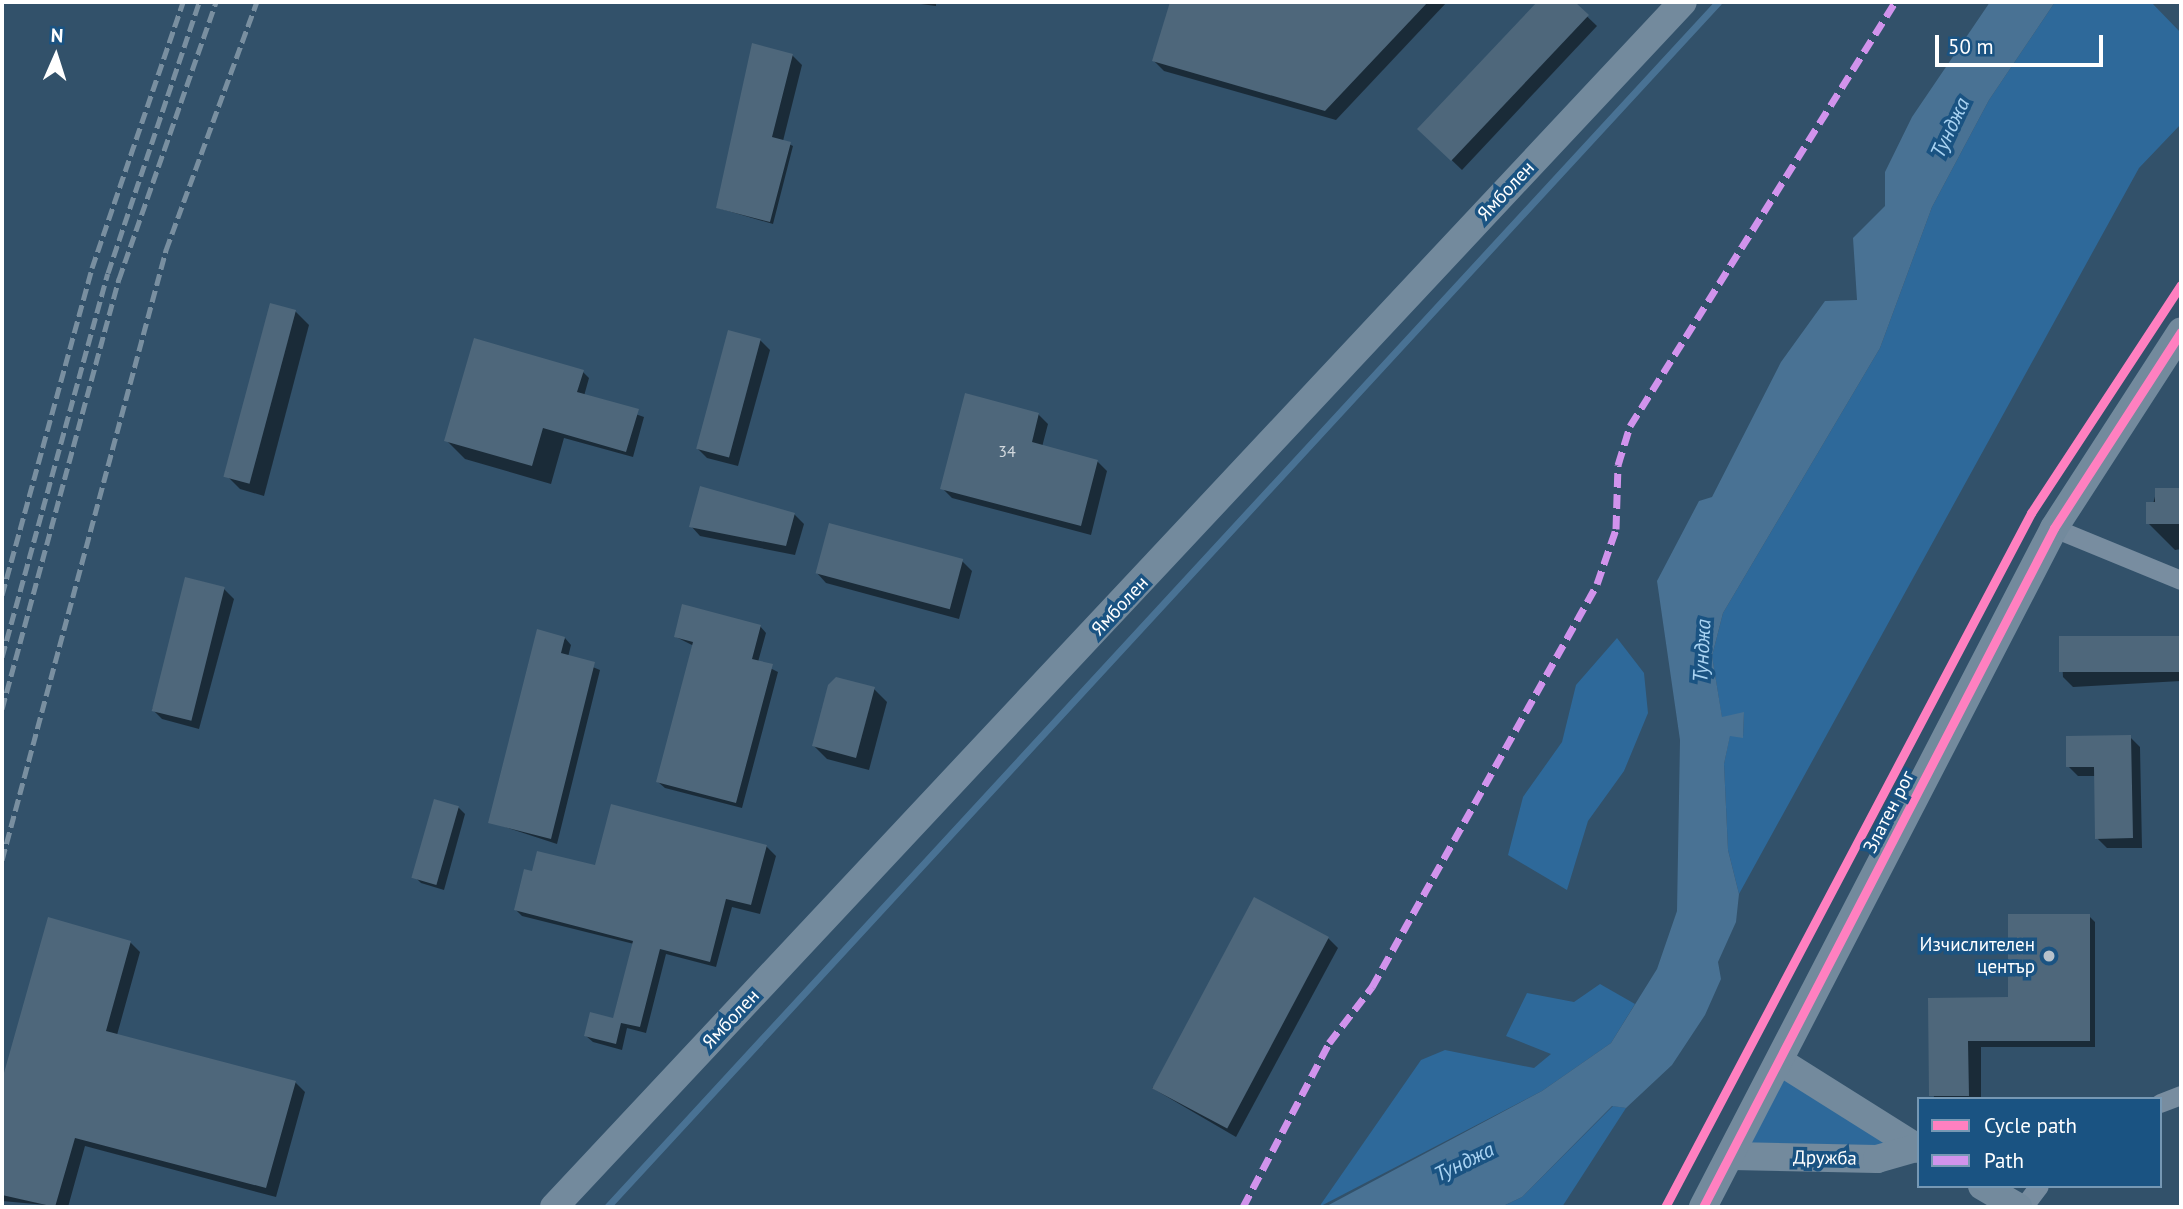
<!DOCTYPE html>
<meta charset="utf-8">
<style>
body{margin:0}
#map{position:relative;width:2183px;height:1209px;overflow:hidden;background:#32516a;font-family:"PT Sans",sans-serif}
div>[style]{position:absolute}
.green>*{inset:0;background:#2e699a}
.water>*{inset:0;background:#497294}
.shadow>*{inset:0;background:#0007}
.stream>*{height:7px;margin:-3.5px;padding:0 3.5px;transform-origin:3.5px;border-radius:3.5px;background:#497294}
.building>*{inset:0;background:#4e677b;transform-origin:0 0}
.street>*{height:19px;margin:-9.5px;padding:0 9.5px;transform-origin:9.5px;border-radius:9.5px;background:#788da0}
.secondary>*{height:28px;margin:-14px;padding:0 14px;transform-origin:14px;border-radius:14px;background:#738a9d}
.rail>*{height:5px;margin-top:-2.5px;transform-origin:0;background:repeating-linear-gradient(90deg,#798fa0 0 12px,transparent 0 17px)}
.quiet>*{height:7px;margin-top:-3.5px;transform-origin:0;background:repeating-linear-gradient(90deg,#d193ec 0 14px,transparent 0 21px)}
.cycleway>*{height:9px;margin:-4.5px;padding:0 4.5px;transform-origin:4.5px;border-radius:4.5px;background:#ff80c0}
.dots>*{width:19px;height:19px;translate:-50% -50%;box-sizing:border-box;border:4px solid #1a5382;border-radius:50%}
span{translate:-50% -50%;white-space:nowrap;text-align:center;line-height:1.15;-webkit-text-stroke:7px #1a5382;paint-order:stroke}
.number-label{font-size:16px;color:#d3d9de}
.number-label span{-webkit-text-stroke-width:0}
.street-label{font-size:19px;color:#fff}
.poi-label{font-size:19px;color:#fff}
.right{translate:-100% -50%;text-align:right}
.water-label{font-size:21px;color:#a9d3f2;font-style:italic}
.frame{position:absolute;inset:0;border:4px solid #fff;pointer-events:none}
.legend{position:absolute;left:1917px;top:1097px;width:245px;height:91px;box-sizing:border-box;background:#1a5382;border:2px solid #7698b4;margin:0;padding:9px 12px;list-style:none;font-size:21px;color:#fff}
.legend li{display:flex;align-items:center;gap:14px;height:35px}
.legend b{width:35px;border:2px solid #7698b4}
.north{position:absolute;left:21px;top:21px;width:70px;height:70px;-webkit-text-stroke:5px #1a5382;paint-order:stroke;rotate:3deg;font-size:19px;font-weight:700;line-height:28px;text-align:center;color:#fff}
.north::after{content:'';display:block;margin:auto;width:24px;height:32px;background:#fff;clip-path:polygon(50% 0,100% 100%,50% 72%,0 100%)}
.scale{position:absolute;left:1935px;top:35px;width:168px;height:32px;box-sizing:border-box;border:4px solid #fff;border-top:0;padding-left:9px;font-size:21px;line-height:24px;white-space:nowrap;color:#fff;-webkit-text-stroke:5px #1a5382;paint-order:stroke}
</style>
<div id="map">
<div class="green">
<div style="clip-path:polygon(2055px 2px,2151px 2px,2181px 33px,2181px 124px,2139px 168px,1739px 894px,1728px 850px,1724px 764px,1730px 735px,1743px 737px,1744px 713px,1722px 718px,1712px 656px,1723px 613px,1880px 348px,1932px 207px,1989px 100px)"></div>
<div style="clip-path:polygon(1617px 638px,1644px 673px,1648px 713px,1624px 771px,1588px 821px,1567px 890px,1508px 855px,1523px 797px,1562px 742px,1576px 685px)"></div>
<div style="clip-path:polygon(1600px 984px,1635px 1004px,1611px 1043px,1542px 1091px,1319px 1207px,1421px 1060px,1445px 1050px,1534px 1068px,1551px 1054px,1506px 1036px,1527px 993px,1574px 1002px)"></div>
<div style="clip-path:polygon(1781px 1062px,1916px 1148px,1732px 1156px)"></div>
<div style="clip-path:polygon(1613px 1106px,1626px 1108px,1562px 1207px,1501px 1207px,1522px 1197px)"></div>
</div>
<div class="water">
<div style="clip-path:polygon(1990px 2px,2055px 2px,1989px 100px,1932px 207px,1880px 348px,1723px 613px,1712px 656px,1722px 717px,1744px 712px,1743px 738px,1730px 736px,1724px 764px,1728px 850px,1739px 894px,1736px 922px,1718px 962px,1721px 979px,1705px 1015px,1672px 1065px,1626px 1108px,1612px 1106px,1522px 1197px,1501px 1207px,1325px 1207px,1542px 1091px,1611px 1043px,1657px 969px,1677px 911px,1680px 740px,1657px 581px,1699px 501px,1712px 497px,1781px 362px,1825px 301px,1857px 300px,1853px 238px,1885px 206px,1885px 172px,1912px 117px)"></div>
</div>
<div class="shadow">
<div style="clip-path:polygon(906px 2px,936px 2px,936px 6px)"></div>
<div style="clip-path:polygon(1171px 2px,1447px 2px,1336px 120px,1164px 71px,1154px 61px)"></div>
<div style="clip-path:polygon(1539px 2px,1572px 2px,1597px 26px,1462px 170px,1419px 129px)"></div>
<div style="clip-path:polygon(753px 46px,792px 55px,802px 65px,783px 141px,793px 146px,773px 224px,718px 208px)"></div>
<div style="clip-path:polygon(295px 311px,309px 325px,264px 496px,240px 489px,227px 476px)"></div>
<div style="clip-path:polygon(760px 340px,770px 350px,738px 466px,707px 458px,697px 448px)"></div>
<div style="clip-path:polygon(583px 372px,589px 378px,584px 396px,644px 417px,633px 457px,564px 438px,551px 484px,465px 459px,446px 440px)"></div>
<div style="clip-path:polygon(1038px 414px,1048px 424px,1042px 447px,1097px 461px,1107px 471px,1091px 535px,952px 498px,942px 488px)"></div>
<div style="clip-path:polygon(2181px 488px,2181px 549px,2175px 550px,2148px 523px,2157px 489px)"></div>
<div style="clip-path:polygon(794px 514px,804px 524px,795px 555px,700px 536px,691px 526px)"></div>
<div style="clip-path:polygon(962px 561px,972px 571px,959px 619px,826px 583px,817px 573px)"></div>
<div style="clip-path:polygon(224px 589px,234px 599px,199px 729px,162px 719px,152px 709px)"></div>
<div style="clip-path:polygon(760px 626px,766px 633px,758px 662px,778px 672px,742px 808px,665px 788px,658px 782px,694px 646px,676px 637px)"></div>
<div style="clip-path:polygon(2181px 637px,2181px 681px,2073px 687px,2063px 677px,2061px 644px)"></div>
<div style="clip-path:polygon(565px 638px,571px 645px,568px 657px,600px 670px,557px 844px,490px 822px)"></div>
<div style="clip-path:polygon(874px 689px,887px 702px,869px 770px,827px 759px,814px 746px)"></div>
<div style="clip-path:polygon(2130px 737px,2140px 747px,2142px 848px,2107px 848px,2097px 838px,2096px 776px,2078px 776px,2068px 766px)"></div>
<div style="clip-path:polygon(458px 807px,465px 814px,444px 890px,421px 883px,415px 877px)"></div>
<div style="clip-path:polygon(766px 846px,776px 856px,760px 914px,732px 907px,716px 967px,666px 954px,646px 1033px,627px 1028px,622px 1050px,593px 1042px,586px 1036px,614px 1020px,634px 944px,522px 916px,516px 910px,533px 873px)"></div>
<div style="clip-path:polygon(2089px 916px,2095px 922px,2095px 1047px,1981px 1047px,1981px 1099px,1934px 1099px,1930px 1000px,2010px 999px)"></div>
<div style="clip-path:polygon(49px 919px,130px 942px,140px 952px,117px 1035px,295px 1082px,305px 1092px,276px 1197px,85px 1146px,68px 1207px,2px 1201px,2px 1086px)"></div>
<div style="clip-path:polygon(1328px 938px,1338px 948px,1236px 1137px,1152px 1088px)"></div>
</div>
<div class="stream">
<div style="left:607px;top:1207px;width:1639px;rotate:-47.32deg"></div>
</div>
<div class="building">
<div style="clip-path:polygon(1170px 2px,1428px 2px,1325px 111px,1152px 61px)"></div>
<div style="clip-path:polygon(1537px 2px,1575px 2px,1589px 15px,1451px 161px,1417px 129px)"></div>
<div style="clip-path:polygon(752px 43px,793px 54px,772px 137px,791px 142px,770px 222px,716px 208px)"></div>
<div style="left:270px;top:303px;width:27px;height:180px;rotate:15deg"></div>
<div style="left:728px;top:330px;width:34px;height:123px;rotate:15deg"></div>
<div style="clip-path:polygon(474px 338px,584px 370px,577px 392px,639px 409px,626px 452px,543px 428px,532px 466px,444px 441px)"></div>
<div style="clip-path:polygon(965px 393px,1039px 413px,1032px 442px,1098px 460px,1081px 526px,940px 489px)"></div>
<div style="clip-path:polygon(700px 486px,795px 513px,786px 546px,689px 527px)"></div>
<div style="clip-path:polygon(2155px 488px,2181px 488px,2181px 524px,2146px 524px,2146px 502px,2155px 502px)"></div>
<div style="left:829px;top:523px;width:139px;height:52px;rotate:15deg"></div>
<div style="left:185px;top:577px;width:41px;height:138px;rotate:14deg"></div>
<div style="clip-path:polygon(682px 604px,761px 625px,752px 659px,773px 664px,736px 803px,656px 782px,693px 642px,674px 637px)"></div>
<div style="clip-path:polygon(537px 629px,565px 637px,561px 653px,595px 662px,551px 839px,488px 823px)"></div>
<div style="left:2181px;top:636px;width:36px;height:122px;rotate:90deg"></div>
<div style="clip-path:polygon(836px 677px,875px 687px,856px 758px,812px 746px,828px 685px)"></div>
<div style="clip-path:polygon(2131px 735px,2133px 838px,2095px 839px,2094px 767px,2066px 767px,2066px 736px)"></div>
<div style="left:434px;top:799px;width:26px;height:82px;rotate:16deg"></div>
<div style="clip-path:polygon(611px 804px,767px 845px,751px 905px,726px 899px,710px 962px,660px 949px,640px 1027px,621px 1023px,616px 1044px,584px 1036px,590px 1012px,613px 1018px,633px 941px,514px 910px,524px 869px,532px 871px,537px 851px,595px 865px)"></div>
<div style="left:1254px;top:897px;width:85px;height:217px;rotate:28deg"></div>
<div style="clip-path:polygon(2008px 914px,2090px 914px,2090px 1041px,1968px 1041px,1969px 1096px,1929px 1096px,1928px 998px,2008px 997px)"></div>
<div style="clip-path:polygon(48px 917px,131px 941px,106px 1031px,296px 1081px,266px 1188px,75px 1138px,55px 1207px,2px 1195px,2px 1080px)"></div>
</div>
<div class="street">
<div style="left:2054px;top:528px;width:137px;rotate:22.3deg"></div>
<div style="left:2160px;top:1103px;width:22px;rotate:-21deg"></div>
<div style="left:2023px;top:1207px;width:26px;rotate:-53deg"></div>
</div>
<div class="secondary">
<div style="left:1781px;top:1062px;width:163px;rotate:32.2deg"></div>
<div style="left:1732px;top:1156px;width:145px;rotate:1.2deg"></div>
<div style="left:1877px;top:1159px;width:41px;rotate:-15.8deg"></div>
<div style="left:1982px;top:1186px;width:42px;rotate:30.3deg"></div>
<div style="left:554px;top:1207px;width:1651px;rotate:-46.87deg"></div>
<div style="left:1703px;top:1207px;width:764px;rotate:-62.66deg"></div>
<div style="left:2054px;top:528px;width:234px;rotate:-57.1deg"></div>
</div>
<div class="rail">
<div style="left:2px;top:595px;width:339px;rotate:-74.6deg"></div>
<div style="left:92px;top:268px;width:281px;rotate:-71.1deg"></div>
<div style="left:2px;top:657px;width:398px;rotate:-74.6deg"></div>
<div style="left:108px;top:273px;width:286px;rotate:-71.4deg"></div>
<div style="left:2px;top:709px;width:446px;rotate:-74.8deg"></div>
<div style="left:119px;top:279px;width:293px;rotate:-70.7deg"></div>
<div style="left:2px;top:860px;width:632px;rotate:-74.95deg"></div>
<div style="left:166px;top:250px;width:264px;rotate:-69.9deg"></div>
</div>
<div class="quiet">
<div style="left:1243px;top:1207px;width:185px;rotate:-62.3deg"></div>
<div style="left:1329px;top:1043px;width:71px;rotate:-52.5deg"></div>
<div style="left:1372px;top:987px;width:462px;rotate:-60.8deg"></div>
<div style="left:1597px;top:584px;width:58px;rotate:-70.9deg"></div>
<div style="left:1616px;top:529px;width:64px;rotate:-88.2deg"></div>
<div style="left:1618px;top:465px;width:41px;rotate:-72.9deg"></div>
<div style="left:1630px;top:426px;width:500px;rotate:-57.99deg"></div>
</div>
<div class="cycleway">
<div style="left:1665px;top:1207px;width:785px;rotate:-62.19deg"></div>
<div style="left:2031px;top:513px;width:273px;rotate:-56.7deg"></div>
<div style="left:1703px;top:1207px;width:764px;rotate:-62.66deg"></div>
<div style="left:2054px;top:528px;width:234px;rotate:-57.1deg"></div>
</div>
<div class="dots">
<div style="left:2049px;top:956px;background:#b7c2cb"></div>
</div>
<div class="number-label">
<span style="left:1007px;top:451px">34</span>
</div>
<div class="street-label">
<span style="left:1506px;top:191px;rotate:-47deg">Ямболен</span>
<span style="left:1120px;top:606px;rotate:-47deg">Ямболен</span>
<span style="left:1889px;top:812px;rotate:-63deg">Златен рог</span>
<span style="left:731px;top:1019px;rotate:-47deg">Ямболен</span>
<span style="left:1825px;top:1158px;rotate:1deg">Дружба</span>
</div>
<div class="poi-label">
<span class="right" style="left:2035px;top:956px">Изчислителен<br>център</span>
</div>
<div class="water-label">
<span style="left:1950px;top:128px;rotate:-65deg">Тунджа</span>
<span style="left:1702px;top:651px;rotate:-87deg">Тунджа</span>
<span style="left:1464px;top:1162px;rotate:-26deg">Тунджа</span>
</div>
<div class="frame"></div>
<ul class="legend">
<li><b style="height:9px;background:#ff80c0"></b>Cycle path</li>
<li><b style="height:9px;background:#d193ec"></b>Path</li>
</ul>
<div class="north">N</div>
<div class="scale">50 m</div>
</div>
